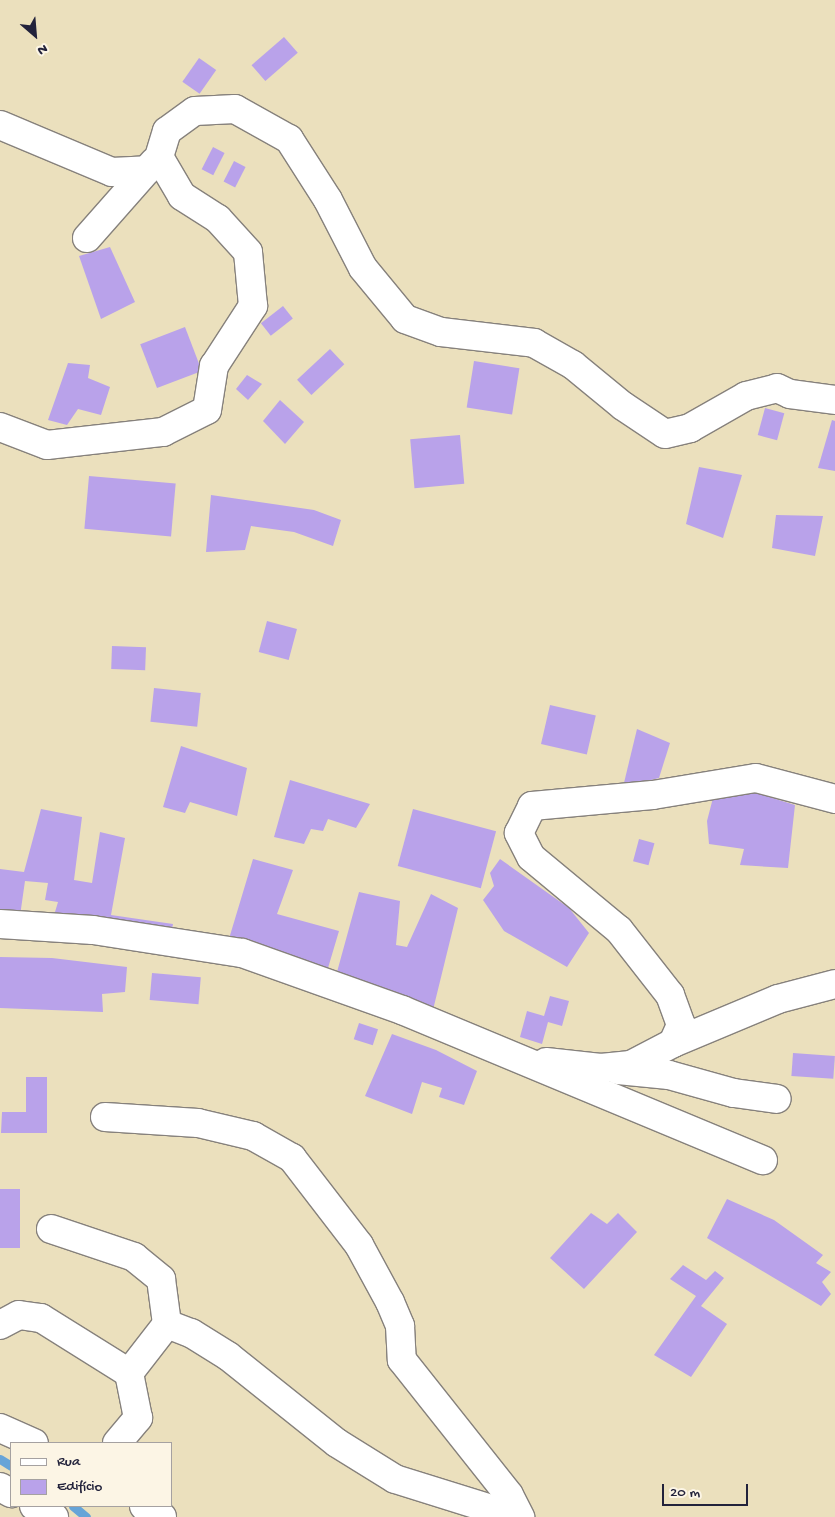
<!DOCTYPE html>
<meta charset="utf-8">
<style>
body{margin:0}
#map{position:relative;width:835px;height:1517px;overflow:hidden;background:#ebe0bd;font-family:"Gochi Hand",sans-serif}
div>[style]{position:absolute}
.stream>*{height:9px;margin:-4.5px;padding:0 4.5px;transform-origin:4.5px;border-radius:4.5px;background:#66a4d8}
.building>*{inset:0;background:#b9a2ea;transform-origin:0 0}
.roads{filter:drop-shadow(1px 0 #86817c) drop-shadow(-1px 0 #86817c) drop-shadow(0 1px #86817c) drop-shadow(0 -1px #86817c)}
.minor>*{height:28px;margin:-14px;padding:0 14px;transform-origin:14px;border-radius:14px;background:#fff}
span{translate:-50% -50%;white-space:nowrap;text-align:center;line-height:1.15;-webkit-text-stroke:4px #fcf5e5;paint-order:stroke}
.legend{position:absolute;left:10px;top:1442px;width:162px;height:65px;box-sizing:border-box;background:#fcf5e5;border:1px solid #a5a1a1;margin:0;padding:6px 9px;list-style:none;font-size:15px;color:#22223b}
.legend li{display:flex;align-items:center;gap:10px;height:25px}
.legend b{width:25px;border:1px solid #a5a1a1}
.north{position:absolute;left:10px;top:10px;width:50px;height:50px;-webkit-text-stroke:4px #fcf5e5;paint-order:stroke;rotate:153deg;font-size:14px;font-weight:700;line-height:20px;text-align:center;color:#22223b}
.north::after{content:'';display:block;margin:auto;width:18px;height:22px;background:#22223b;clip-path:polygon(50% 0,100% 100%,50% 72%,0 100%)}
.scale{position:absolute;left:662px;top:1484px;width:86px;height:22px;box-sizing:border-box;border:2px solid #22223b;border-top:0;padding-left:6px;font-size:15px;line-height:18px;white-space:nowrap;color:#22223b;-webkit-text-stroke:4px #fcf5e5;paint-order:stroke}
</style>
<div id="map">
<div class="stream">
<div style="left:0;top:1459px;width:13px;rotate:32deg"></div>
<div style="left:73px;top:1506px;width:17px;rotate:40deg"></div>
</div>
<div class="building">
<div style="left:284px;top:37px;width:21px;height:43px;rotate:49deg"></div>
<div style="left:199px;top:58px;width:21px;height:29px;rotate:35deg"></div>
<div style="left:213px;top:147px;width:13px;height:25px;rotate:27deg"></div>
<div style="left:234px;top:161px;width:13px;height:23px;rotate:27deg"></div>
<div style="clip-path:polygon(110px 247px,135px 302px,101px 319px,79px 256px)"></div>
<div style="left:283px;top:306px;width:16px;height:28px;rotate:52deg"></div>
<div style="left:185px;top:327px;width:47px;height:48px;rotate:69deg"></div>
<div style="left:330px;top:349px;width:21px;height:45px;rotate:47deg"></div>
<div style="left:474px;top:361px;width:46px;height:47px;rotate:9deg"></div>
<div style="clip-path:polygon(68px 363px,90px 365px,88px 378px,110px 387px,101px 415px,78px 409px,67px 425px,48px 420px)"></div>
<div style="clip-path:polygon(247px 375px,262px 384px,248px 400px,236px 389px)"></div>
<div style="clip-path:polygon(280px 400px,304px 422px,285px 444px,263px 421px)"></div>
<div style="left:765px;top:408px;width:20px;height:28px;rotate:15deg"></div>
<div style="clip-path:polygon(832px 420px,835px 421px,835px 471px,818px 468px)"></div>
<div style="left:460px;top:435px;width:49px;height:50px;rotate:85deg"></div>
<div style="clip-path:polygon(699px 467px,742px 475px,723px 538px,686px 524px)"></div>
<div style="left:89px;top:476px;width:87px;height:53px;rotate:5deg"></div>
<div style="clip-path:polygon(211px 495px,314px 510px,341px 520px,333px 546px,294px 532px,251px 526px,245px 550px,206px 552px)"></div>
<div style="clip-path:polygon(776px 515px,823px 516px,815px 556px,772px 548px)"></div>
<div style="left:267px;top:621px;width:31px;height:32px;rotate:15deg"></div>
<div style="left:112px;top:646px;width:34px;height:23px;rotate:2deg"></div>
<div style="left:154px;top:688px;width:47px;height:34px;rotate:6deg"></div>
<div style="left:550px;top:705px;width:47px;height:40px;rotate:13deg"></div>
<div style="clip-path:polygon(637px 729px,670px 743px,659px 778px,623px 787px)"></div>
<div style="clip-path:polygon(181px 746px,247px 768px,237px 816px,190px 802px,185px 813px,163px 807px)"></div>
<div style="clip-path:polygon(290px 780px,370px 804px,356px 828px,328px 819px,323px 831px,311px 829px,304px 844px,274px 837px)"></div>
<div style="clip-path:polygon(750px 791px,795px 805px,788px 868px,740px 865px,744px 849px,709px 844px,707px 821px,714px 794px)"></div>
<div style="clip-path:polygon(41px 809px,82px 817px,74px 880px,92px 883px,100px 832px,125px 838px,111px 915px,173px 924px,169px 945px,52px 922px,58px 902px,45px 900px,48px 883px,25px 881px,19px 923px,0 922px,0 869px,24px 872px)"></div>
<div style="left:413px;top:809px;width:86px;height:59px;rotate:15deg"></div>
<div style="left:639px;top:839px;width:16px;height:23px;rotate:15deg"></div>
<div style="clip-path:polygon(253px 859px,293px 870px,277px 914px,339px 931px,328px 968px,267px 950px,225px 952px)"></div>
<div style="clip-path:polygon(500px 859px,569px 908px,589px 933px,567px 967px,504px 931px,483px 900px,494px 886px,490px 873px)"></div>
<div style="clip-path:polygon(359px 892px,400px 901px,396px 945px,407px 947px,431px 894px,458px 908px,431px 1018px,337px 972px)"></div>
<div style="clip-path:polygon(0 957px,52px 958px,127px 967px,125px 992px,102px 994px,103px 1012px,0 1008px)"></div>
<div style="left:152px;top:973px;width:49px;height:27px;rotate:5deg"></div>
<div style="clip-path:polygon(550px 996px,569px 1001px,562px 1026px,548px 1022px,542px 1044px,520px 1037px,527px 1011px,544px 1016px)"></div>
<div style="left:359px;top:1023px;width:20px;height:17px;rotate:18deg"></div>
<div style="clip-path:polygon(392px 1034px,436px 1050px,477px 1071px,464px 1105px,439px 1097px,442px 1088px,422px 1082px,412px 1114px,365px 1096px)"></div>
<div style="left:793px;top:1053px;width:42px;height:23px;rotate:4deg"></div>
<div style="clip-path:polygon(26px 1077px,47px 1077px,47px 1133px,1px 1133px,2px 1112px,26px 1112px)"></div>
<div style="left:20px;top:1189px;width:59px;height:20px;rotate:90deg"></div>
<div style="clip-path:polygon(727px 1199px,774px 1220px,823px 1255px,816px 1263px,831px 1272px,822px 1282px,831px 1294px,821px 1306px,707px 1238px)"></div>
<div style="clip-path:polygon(591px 1213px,607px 1224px,618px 1213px,637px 1232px,584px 1289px,550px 1258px)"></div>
<div style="clip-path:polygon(683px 1265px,706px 1280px,715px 1271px,724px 1278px,701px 1306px,727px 1324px,691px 1377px,654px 1355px,696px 1296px,670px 1279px)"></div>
</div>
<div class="roads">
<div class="minor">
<div style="left:0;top:125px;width:121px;rotate:22.8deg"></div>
<div style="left:112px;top:172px;width:35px;rotate:-3deg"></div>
<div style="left:87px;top:238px;width:101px;rotate:-48.6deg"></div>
<div style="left:0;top:427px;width:50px;rotate:21deg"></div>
<div style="left:47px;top:445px;width:117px;rotate:-6.4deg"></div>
<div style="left:163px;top:432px;width:49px;rotate:-26.6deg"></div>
<div style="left:207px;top:410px;width:45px;rotate:-81deg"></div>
<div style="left:214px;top:366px;width:72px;rotate:-57deg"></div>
<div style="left:253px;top:306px;width:54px;rotate:-95.3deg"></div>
<div style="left:248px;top:252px;width:45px;rotate:-132.3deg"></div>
<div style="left:218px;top:219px;width:43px;rotate:-147.4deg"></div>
<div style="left:182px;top:196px;width:45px;rotate:-120.5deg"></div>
<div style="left:159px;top:157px;width:27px;rotate:-73deg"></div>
<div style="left:167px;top:131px;width:34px;rotate:-36deg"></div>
<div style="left:195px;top:111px;width:40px;rotate:-2.9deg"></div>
<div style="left:235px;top:109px;width:62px;rotate:29.1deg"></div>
<div style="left:289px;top:139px;width:72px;rotate:57.4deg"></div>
<div style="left:328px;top:200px;width:76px;rotate:62.8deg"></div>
<div style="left:363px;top:268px;width:66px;rotate:50.5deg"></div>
<div style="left:405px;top:319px;width:38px;rotate:20deg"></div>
<div style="left:441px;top:332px;width:94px;rotate:6.7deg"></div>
<div style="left:534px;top:343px;width:45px;rotate:29.4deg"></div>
<div style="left:573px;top:365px;width:65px;rotate:39.4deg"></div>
<div style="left:623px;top:406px;width:50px;rotate:33.7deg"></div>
<div style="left:665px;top:434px;width:26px;rotate:-13deg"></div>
<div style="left:690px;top:428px;width:64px;rotate:-29.7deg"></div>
<div style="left:746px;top:396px;width:32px;rotate:-14deg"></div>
<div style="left:777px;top:388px;width:14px;rotate:25deg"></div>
<div style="left:790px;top:394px;width:45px;rotate:7.6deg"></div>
<div style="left:0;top:924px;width:93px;rotate:3.7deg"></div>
<div style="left:93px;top:930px;width:151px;rotate:8.8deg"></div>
<div style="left:242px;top:953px;width:170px;rotate:19.6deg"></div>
<div style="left:402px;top:1010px;width:391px;rotate:22.6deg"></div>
<div style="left:673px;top:1043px;width:114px;rotate:-22.7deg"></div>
<div style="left:778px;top:999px;width:59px;rotate:-14.7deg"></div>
<div style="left:546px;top:1062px;width:55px;rotate:6.2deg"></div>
<div style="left:601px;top:1068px;width:30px;rotate:-6deg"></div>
<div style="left:631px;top:1065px;width:47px;rotate:-27.6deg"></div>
<div style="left:673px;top:1043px;width:20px;rotate:-66deg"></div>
<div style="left:681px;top:1025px;width:32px;rotate:-110deg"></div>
<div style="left:670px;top:995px;width:83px;rotate:-128.1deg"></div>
<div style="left:619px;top:930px;width:114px;rotate:-140.3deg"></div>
<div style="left:531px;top:857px;width:27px;rotate:-117deg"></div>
<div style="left:519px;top:833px;width:30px;rotate:-64deg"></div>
<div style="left:532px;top:806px;width:121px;rotate:-5.2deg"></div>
<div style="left:653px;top:795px;width:104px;rotate:-9.4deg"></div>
<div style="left:756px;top:778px;width:82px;rotate:14.9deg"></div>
<div style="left:618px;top:1070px;width:51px;rotate:5.6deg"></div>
<div style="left:669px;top:1075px;width:67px;rotate:15.5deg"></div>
<div style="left:734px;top:1093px;width:43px;rotate:7.9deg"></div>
<div style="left:105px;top:1117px;width:93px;rotate:3.7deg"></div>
<div style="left:198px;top:1123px;width:57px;rotate:13.3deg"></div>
<div style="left:253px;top:1136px;width:45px;rotate:29.4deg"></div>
<div style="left:292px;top:1158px;width:110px;rotate:52.4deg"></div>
<div style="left:359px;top:1245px;width:65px;rotate:61.5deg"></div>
<div style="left:390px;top:1302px;width:26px;rotate:67deg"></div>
<div style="left:400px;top:1326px;width:34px;rotate:87deg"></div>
<div style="left:402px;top:1360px;width:172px;rotate:51.6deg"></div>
<div style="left:509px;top:1495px;width:25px;rotate:63deg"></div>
<div style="left:51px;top:1229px;width:88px;rotate:18.6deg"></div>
<div style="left:134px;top:1257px;width:35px;rotate:39deg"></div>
<div style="left:161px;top:1279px;width:45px;rotate:82.4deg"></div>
<div style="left:0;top:1325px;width:21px;rotate:-28deg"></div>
<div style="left:19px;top:1315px;width:22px;rotate:8deg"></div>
<div style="left:41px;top:1318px;width:104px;rotate:32deg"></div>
<div style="left:0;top:1428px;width:37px;rotate:24deg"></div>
<div style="left:117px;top:1443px;width:33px;rotate:-50deg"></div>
<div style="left:138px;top:1418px;width:46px;rotate:-101.3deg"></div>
<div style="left:129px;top:1373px;width:62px;rotate:-52.2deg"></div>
<div style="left:167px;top:1324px;width:26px;rotate:21deg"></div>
<div style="left:191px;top:1333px;width:44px;rotate:31.9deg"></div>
<div style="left:228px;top:1356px;width:139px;rotate:38.6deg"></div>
<div style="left:337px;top:1443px;width:68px;rotate:31.8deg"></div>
<div style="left:395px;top:1479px;width:128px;rotate:17.3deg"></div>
<div style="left:0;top:1487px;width:13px;rotate:29deg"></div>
<div style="left:34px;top:1506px;width:23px;rotate:29deg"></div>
<div style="left:144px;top:1506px;width:21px;rotate:31deg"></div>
</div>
</div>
<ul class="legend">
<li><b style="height:6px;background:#fff"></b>Rua</li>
<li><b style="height:14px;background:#b9a2ea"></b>Edifício</li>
</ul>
<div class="north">N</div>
<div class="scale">20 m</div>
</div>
